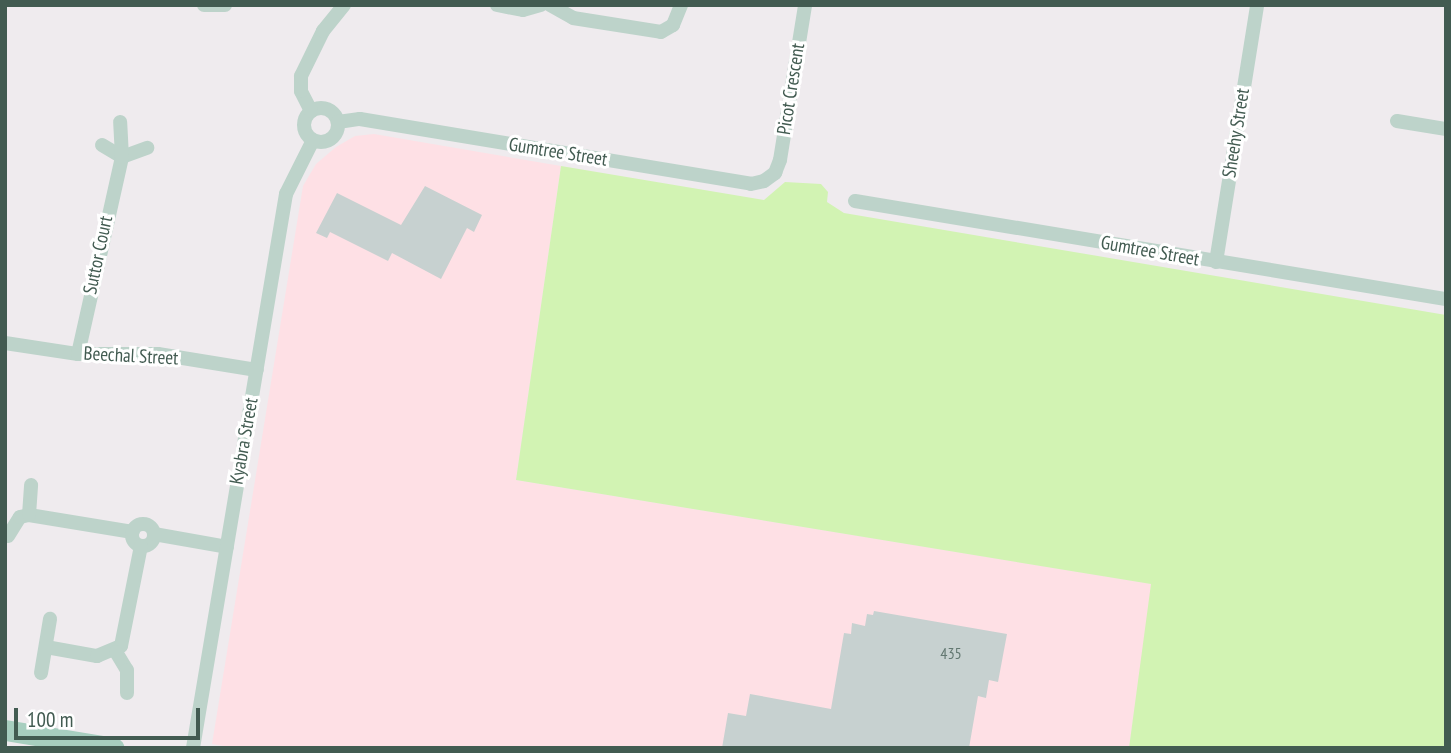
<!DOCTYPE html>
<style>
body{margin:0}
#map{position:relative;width:1451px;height:753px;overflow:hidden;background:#efebee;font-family:"PT Sans Narrow",sans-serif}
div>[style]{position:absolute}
.commercial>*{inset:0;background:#fee0e5}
.green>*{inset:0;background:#d2f3b3}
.building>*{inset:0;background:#c7d1d0}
.street>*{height:14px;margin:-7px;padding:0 7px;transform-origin:7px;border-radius:7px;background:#bdd3ca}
.street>.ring{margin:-7px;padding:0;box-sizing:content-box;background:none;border:14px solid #bdd3ca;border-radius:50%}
.primary>*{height:21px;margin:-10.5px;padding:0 10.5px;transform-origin:10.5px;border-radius:10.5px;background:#a7cebf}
span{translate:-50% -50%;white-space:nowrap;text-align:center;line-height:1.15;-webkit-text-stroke:6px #fff;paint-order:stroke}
.number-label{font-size:16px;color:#637871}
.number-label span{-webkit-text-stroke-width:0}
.street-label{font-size:19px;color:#425b51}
.frame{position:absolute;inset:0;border:7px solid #425b51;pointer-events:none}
.scale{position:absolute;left:14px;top:708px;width:186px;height:32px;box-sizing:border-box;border:4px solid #425b51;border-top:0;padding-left:9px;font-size:21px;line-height:24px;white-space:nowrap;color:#425b51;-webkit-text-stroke:5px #fff;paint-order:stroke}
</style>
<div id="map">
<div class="commercial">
<div style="clip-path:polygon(374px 134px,561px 166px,516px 480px,1152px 584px,1129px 748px,236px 748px,212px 744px,303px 186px,316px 164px,336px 147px,355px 136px)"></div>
</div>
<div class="green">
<div style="clip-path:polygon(561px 166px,764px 200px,785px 182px,821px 184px,828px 192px,827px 202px,844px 213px,1446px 315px,1446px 748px,1129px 748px,1151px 584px,516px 480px)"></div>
</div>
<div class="building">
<div style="clip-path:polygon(425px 186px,482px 215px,474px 232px,467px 228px,441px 279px,392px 253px,388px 261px,330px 232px,327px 238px,316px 233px,337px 193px,401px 225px)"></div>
<div style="clip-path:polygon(874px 611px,1007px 634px,998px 682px,989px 680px,986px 698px,978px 696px,969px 748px,722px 748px,728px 713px,746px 716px,750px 694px,831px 709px,844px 633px,851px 634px,852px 623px,865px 626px,867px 614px,873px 615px)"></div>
</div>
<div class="street">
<div style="left:204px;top:5px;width:21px"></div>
<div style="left:497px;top:5px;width:26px;rotate:11deg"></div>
<div style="left:523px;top:10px;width:19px;rotate:-16deg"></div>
<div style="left:550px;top:5px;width:26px;rotate:29deg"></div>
<div style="left:573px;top:18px;width:89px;rotate:9deg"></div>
<div style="left:661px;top:32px;width:14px;rotate:-30deg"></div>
<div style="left:673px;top:25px;width:22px;rotate:-68deg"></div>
<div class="ring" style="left:304px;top:108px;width:20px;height:20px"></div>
<div style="left:311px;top:111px;width:22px;rotate:-117deg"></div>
<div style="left:301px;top:91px;width:15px;rotate:-90deg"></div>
<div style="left:301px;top:76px;width:50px;rotate:-63.9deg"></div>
<div style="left:323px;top:31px;width:33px;rotate:-51deg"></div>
<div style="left:1397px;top:121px;width:50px;rotate:9.3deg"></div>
<div style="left:338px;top:122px;width:22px;rotate:-8deg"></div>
<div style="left:360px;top:119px;width:396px;rotate:9.4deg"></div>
<div style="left:751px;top:184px;width:13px;rotate:-13deg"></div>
<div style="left:764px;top:181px;width:14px;rotate:-36deg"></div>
<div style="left:775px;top:173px;width:14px;rotate:-69deg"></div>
<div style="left:780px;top:160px;width:157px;rotate:-80.8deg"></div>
<div style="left:102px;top:145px;width:23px;rotate:31deg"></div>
<div style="left:122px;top:157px;width:27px;rotate:-20deg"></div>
<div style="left:855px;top:201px;width:599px;rotate:9.42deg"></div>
<div style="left:1216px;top:262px;width:260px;rotate:-80.9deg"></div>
<div style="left:5px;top:343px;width:74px;rotate:8.6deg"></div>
<div style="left:78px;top:354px;width:80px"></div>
<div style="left:158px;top:354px;width:100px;rotate:9.2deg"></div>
<div style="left:78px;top:354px;width:202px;rotate:-77.4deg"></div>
<div style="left:122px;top:157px;width:35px;rotate:-93deg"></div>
<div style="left:29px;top:515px;width:105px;rotate:9.3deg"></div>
<div class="ring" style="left:132px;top:524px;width:8px;height:8px"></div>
<div style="left:154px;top:534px;width:74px;rotate:10.1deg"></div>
<div style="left:8px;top:536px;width:22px;rotate:-58deg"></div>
<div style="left:20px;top:517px;width:9px;rotate:-13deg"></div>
<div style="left:29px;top:515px;width:30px;rotate:-86deg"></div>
<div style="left:46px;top:647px;width:52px;rotate:10deg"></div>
<div style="left:97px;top:656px;width:26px;rotate:-23deg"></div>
<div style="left:121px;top:646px;width:102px;rotate:-78.7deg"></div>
<div style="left:116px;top:652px;width:21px;rotate:59deg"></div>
<div style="left:127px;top:670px;width:23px;rotate:90deg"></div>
<div style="left:41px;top:673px;width:55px;rotate:-80.5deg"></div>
<div style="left:193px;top:748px;width:562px;rotate:-80.47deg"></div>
<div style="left:286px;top:194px;width:60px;rotate:-63.4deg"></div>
</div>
<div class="primary">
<div style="left:5px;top:730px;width:110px;rotate:9.4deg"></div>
</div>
<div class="number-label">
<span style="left:951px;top:653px">435</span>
</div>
<div class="street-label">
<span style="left:791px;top:89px;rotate:-81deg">Picot Crescent</span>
<span style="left:1236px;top:133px;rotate:-81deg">Sheehy Street</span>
<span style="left:558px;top:152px;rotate:9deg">Gumtree Street</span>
<span style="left:1150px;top:251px;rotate:10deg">Gumtree Street</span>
<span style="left:98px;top:255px;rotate:-78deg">Suttor Court</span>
<span style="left:131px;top:356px;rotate:3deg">Beechal Street</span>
<span style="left:244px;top:441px;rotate:-80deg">Kyabra Street</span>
</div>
<div class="frame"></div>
<div class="scale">100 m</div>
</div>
